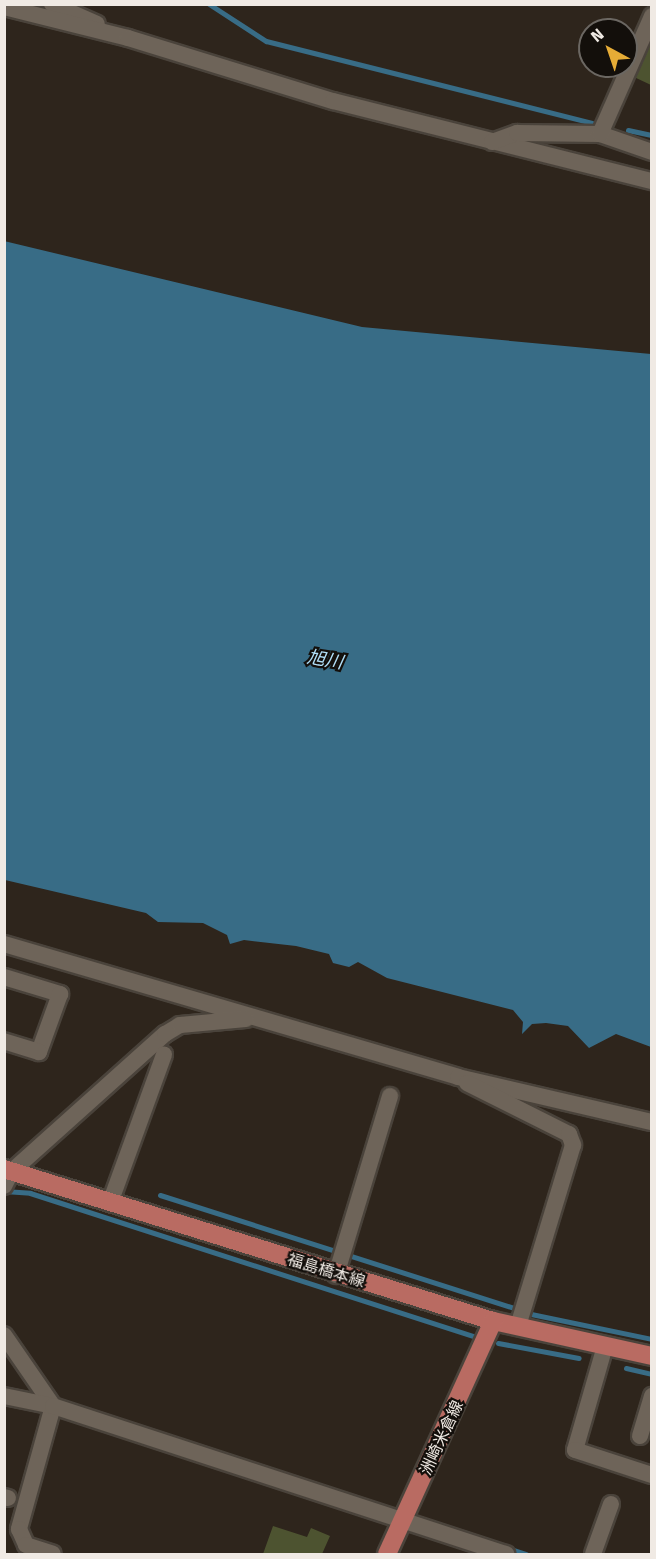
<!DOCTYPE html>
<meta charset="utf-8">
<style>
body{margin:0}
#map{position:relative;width:656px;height:1559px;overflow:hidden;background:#2e251c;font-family:"Fira Sans","Noto Sans JP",sans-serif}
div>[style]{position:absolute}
.green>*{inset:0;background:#4d5330}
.water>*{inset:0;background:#386c86}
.stream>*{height:5px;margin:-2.5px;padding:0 2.5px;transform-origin:2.5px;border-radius:2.5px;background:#386c86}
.roads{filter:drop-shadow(2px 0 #4a433b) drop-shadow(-2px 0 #4a433b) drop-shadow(0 2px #4a433b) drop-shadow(0 -2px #4a433b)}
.minor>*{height:16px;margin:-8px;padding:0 8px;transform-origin:8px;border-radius:8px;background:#6e6459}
.major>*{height:18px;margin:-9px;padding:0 9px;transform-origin:9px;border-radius:9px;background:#b96b62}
span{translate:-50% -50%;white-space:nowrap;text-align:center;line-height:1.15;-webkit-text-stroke:4.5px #130f0b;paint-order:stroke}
.street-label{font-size:16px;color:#f0eae4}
.water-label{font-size:18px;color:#b2e0f9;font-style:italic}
.frame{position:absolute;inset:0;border:6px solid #f0eae4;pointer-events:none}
.north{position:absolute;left:578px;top:18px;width:60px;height:60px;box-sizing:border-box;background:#130f0b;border:2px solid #6b6762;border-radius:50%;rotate:320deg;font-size:16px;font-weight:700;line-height:24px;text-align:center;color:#f0eae4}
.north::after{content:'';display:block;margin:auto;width:21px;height:27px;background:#e6ac36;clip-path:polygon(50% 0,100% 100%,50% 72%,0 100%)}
</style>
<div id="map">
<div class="green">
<div style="clip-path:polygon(651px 40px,651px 85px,634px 77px)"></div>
<div style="clip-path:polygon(273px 1526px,307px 1537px,311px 1528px,330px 1536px,322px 1554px,263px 1554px)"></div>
</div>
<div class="water">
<div style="clip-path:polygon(4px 241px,362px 327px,651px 354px,651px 1047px,616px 1034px,589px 1048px,568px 1026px,546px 1023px,532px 1024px,522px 1034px,523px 1022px,513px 1010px,387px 978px,358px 962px,349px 967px,333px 963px,329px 954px,296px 946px,244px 940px,230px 944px,227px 935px,203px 923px,158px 922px,146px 913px,5px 880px)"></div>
</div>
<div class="stream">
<div style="left:209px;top:4px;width:68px;rotate:33deg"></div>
<div style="left:266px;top:41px;width:336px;rotate:14.1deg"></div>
<div style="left:628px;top:130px;width:25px;rotate:12deg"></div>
<div style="left:4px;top:1191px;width:26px;rotate:4deg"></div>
<div style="left:30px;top:1193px;width:470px;rotate:17.9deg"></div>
<div style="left:160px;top:1195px;width:372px;rotate:17.7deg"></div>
<div style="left:531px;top:1314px;width:124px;rotate:11.7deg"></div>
<div style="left:498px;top:1343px;width:82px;rotate:10.5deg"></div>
<div style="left:626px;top:1368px;width:27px;rotate:13deg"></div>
<div style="left:507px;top:1548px;width:20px;rotate:18deg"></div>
</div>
<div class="roads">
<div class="minor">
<div style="left:52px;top:4px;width:49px;rotate:24deg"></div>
<div style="left:4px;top:7px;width:128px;rotate:14deg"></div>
<div style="left:128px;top:38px;width:214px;rotate:17.1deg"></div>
<div style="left:333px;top:101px;width:329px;rotate:14.1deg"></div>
<div style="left:600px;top:134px;width:55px;rotate:19.1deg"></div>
<div style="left:492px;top:142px;width:27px;rotate:-20deg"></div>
<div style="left:517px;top:133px;width:83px;rotate:0.7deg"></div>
<div style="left:600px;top:134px;width:129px;rotate:-66.2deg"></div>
<div style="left:4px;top:944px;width:473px;rotate:16.3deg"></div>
<div style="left:458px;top:1077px;width:199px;rotate:13.1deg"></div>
<div style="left:4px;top:977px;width:59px;rotate:16.9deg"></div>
<div style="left:60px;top:994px;width:62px;rotate:109.9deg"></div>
<div style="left:39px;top:1052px;width:37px;rotate:-163deg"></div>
<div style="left:467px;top:1083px;width:114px;rotate:26.6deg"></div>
<div style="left:569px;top:1134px;width:12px;rotate:70deg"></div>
<div style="left:573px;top:1145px;width:189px;rotate:106.9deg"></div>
<div style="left:4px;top:1186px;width:16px;rotate:-63deg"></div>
<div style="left:11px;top:1172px;width:207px;rotate:-41.9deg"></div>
<div style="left:165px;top:1034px;width:17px;rotate:-31deg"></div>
<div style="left:180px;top:1025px;width:66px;rotate:-5.2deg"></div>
<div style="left:110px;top:1203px;width:158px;rotate:-70deg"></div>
<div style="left:336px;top:1275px;width:187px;rotate:-73.2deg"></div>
<div style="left:4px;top:1335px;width:86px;rotate:55.4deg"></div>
<div style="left:53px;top:1406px;width:128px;rotate:105.5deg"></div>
<div style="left:19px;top:1529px;width:17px;rotate:66deg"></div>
<div style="left:26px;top:1545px;width:28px;rotate:18deg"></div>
<div style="left:605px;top:1346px;width:108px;rotate:106.1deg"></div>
<div style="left:575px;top:1450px;width:81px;rotate:18deg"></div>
<div style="left:4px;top:1396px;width:50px;rotate:11.5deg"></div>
<div style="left:53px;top:1406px;width:477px;rotate:18.1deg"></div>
<div style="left:640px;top:1436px;width:42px;rotate:-73.3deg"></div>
<div style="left:4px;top:1497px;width:4px;rotate:14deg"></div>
<div style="left:593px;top:1554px;width:53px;rotate:-70.2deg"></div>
</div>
<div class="major">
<div style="left:4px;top:1169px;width:512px;rotate:17.27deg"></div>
<div style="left:493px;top:1321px;width:163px;rotate:12.4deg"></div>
<div style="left:387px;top:1554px;width:256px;rotate:-65.5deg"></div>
</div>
</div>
<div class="street-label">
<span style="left:326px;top:1271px;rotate:17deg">福島橋本線</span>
<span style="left:442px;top:1438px;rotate:-65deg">洲崎米倉線</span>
</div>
<div class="water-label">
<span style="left:325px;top:660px;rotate:10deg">旭川</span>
</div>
<div class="frame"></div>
<div class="north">N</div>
</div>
